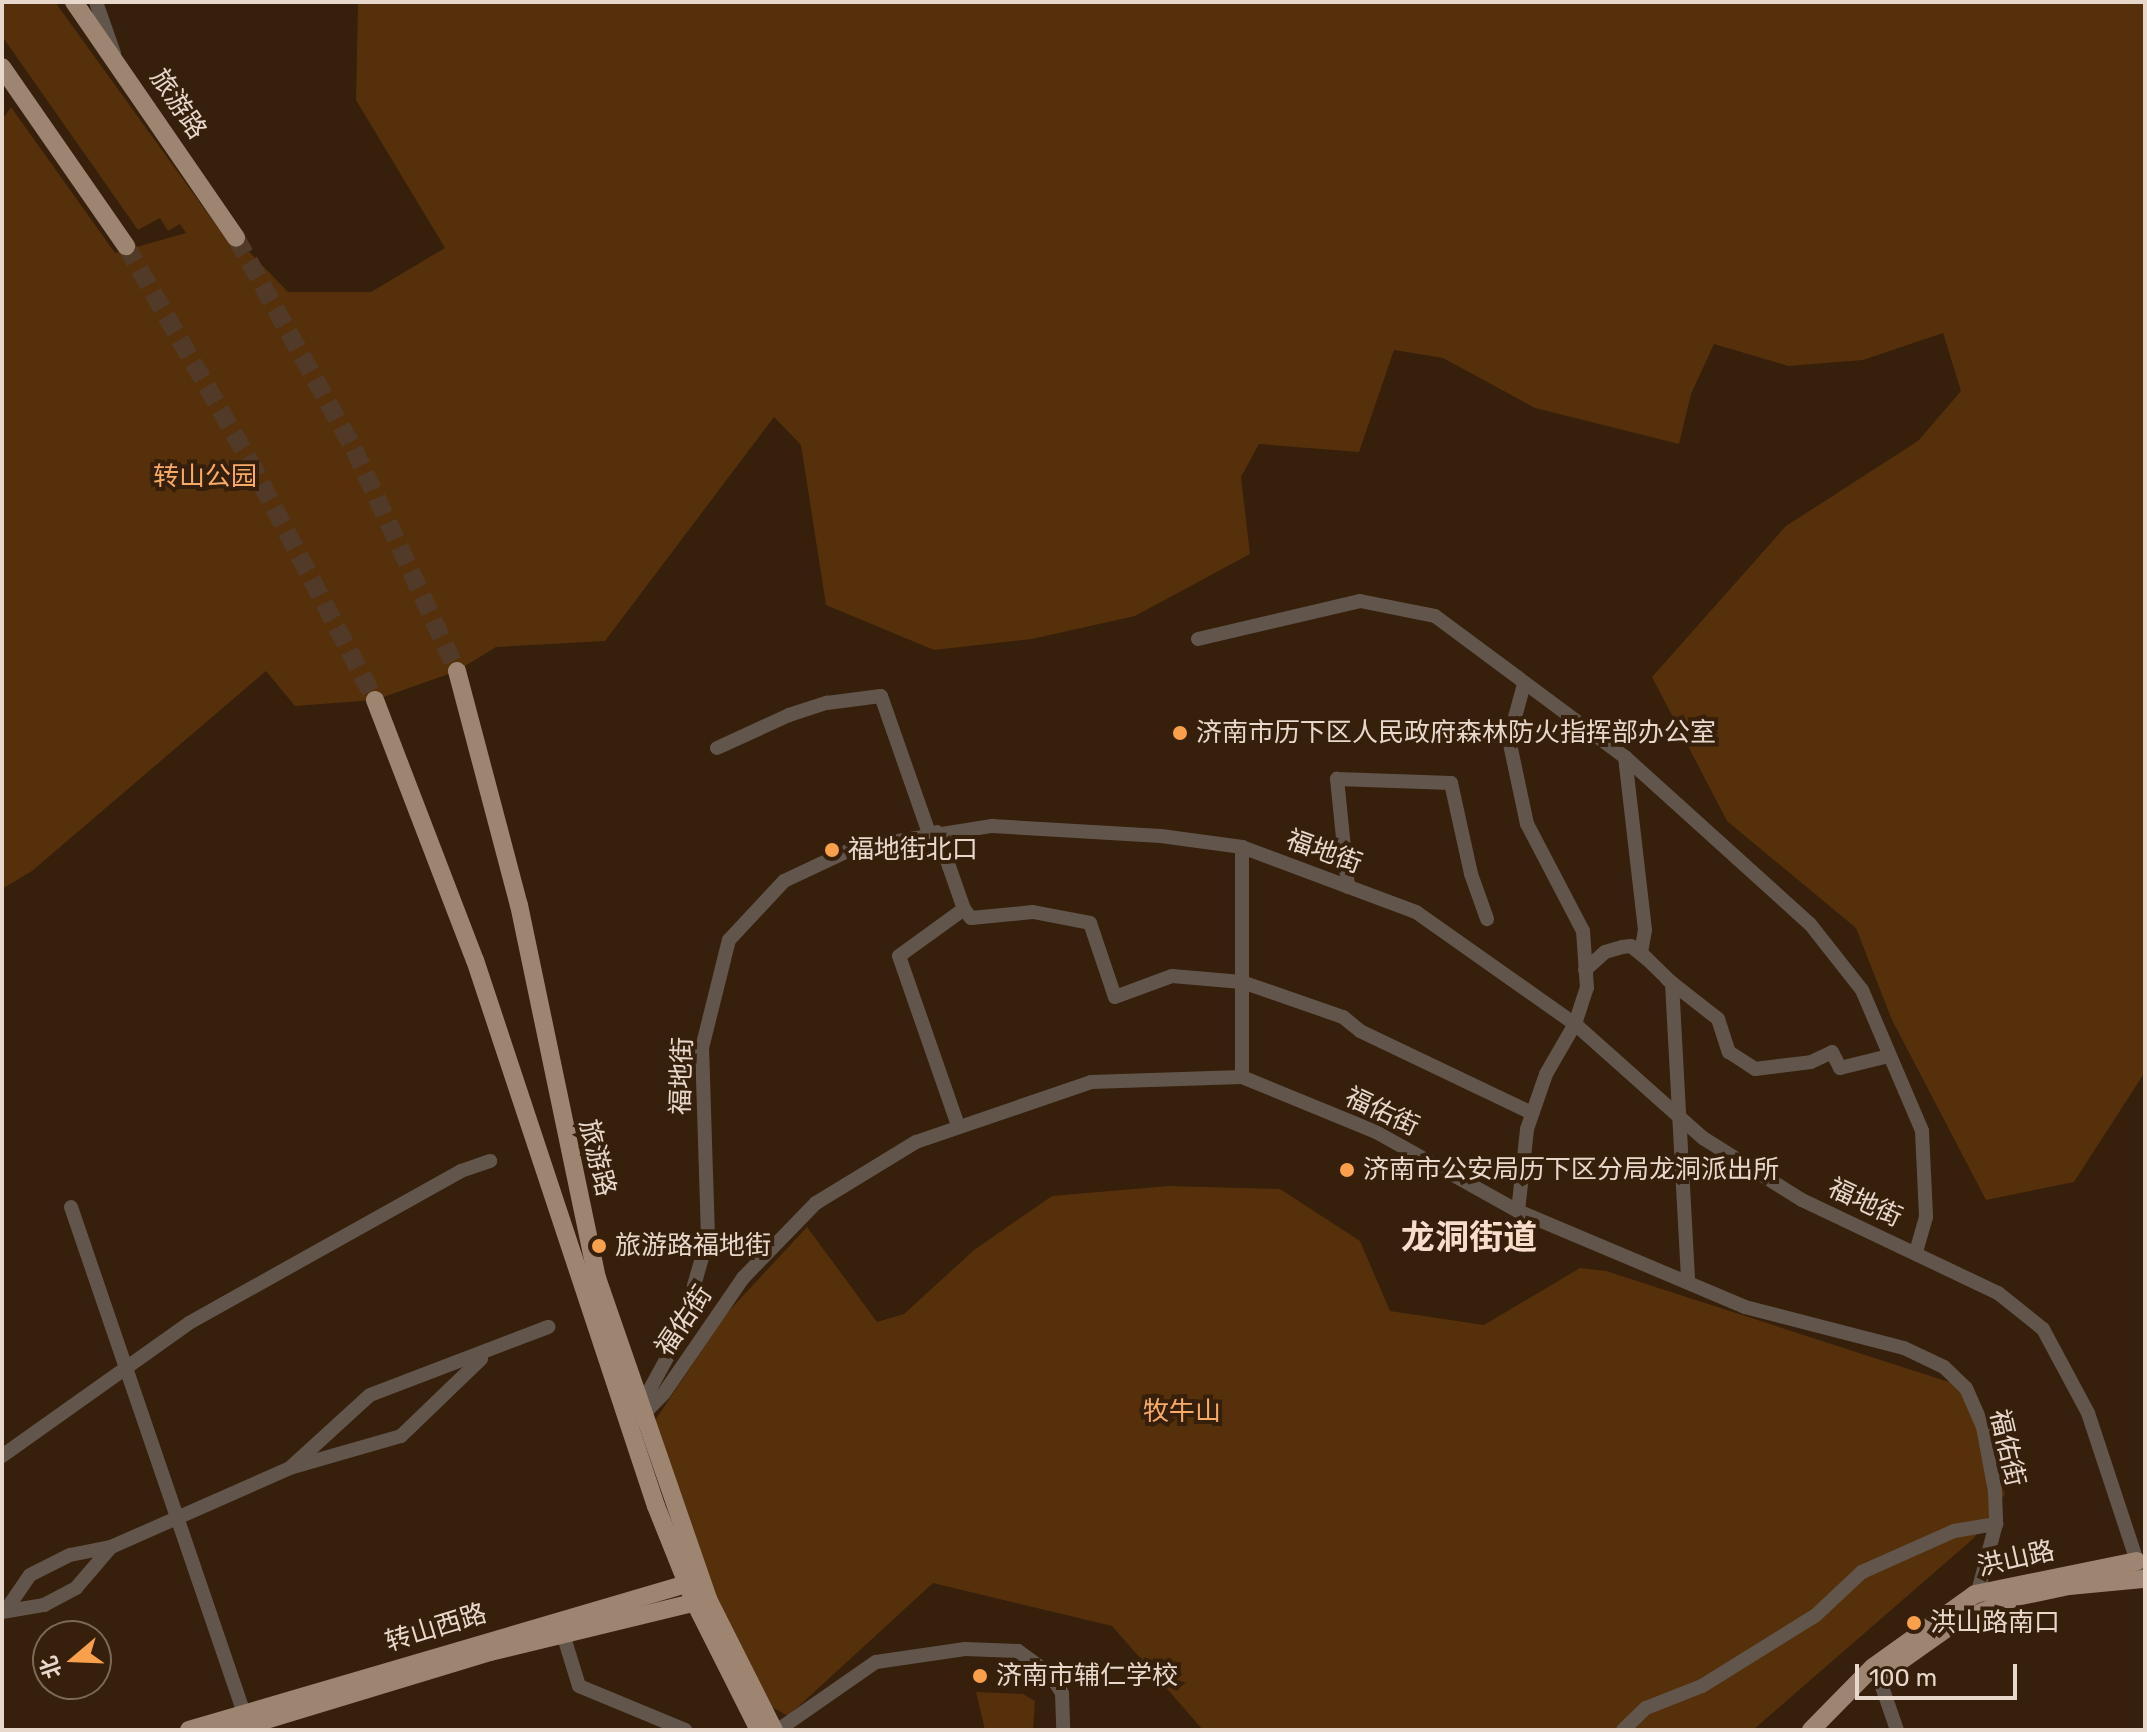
<!DOCTYPE html>
<meta charset="utf-8">
<style>
body{margin:0}
#map{position:relative;width:2147px;height:1732px;overflow:hidden;background:#361f0b;font-family:Rubik,"Noto Sans SC",sans-serif}
div>[style]{position:absolute}
.green>*{inset:0;background:#55300b}
.major-tunnel>*{height:18px;margin-top:-9px;transform-origin:0;background:repeating-linear-gradient(90deg,#513b28 0 18px,transparent 0 27px)}
.minor>*{height:14px;margin:-7px;padding:0 7px;transform-origin:7px;border-radius:7px;background:#62564c}
.major>*{height:18px;margin:-9px;padding:0 9px;transform-origin:9px;border-radius:9px;background:#9d8572}
.dots>*{width:22px;height:22px;translate:-50% -50%;box-sizing:border-box;border:4px solid #361f0b;border-radius:50%}
span{translate:-50% -50%;white-space:nowrap;text-align:center;line-height:1.15;-webkit-text-stroke:8px #361f0b;paint-order:stroke}
.street-label{font-size:26px;color:#e8d8cc}
.park-label{font-size:26px;color:#f8ab67}
.poi-label{font-size:26px;color:#e8d8cc}
.left{translate:0 -50%;text-align:left}
.district-label{font-size:34px;color:#f8deca;font-weight:700}
.frame{position:absolute;inset:0;border:4px solid #e8d8cc;pointer-events:none}
.north{position:absolute;left:32px;top:1620px;width:80px;height:80px;box-sizing:border-box;background:#361f0b;border:2px solid #7d6958;border-radius:50%;rotate:251deg;font-size:22px;font-weight:700;line-height:32px;text-align:center;color:#e8d8cc}
.north::after{content:'';display:block;margin:auto;width:28px;height:36px;background:#f9a04d;clip-path:polygon(50% 0,100% 100%,50% 72%,0 100%)}
.scale{position:absolute;left:1855px;top:1664px;width:162px;height:36px;box-sizing:border-box;border:4px solid #e8d8cc;border-top:0;padding-left:10px;font-size:24px;line-height:28px;white-space:nowrap;color:#e8d8cc;-webkit-text-stroke:6px #361f0b;paint-order:stroke}
</style>
<div id="map">
<div class="green">
<div style="clip-path:polygon(2px 2px,55px 2px,224px 236px,236px 238px,288px 292px,371px 292px,445px 248px,356px 100px,358px 2px,2145px 2px,2145px 1072px,2074px 1182px,1986px 1200px,1892px 1020px,1856px 928px,1727px 821px,1652px 677px,1786px 526px,1918px 441px,1961px 391px,1943px 333px,1863px 360px,1788px 366px,1714px 344px,1691px 394px,1679px 444px,1535px 408px,1443px 358px,1394px 350px,1359px 452px,1259px 444px,1241px 477px,1250px 554px,1135px 616px,1032px 639px,934px 650px,826px 605px,801px 445px,774px 417px,605px 641px,496px 647px,457px 671px,375px 700px,295px 706px,266px 671px,32px 871px,2px 889px,2px 120px,11px 107px,115px 253px,186px 233px,180px 224px,168px 231px,160px 218px,138px 230px,2px 36px)"></div>
<div style="clip-path:polygon(1168px 1186px,1280px 1189px,1360px 1241px,1390px 1311px,1484px 1325px,1580px 1268px,1606px 1271px,1958px 1385px,2005px 1494px,1974px 1538px,1753px 1730px,1203px 1730px,1112px 1626px,933px 1583px,788px 1716px,772px 1707px,707px 1584px,652px 1425px,726px 1314px,807px 1227px,877px 1322px,904px 1314px,974px 1250px,1052px 1196px)"></div>
<div style="clip-path:polygon(976px 1692px,1023px 1694px,1035px 1701px,1033px 1730px,985px 1730px)"></div>
</div>
<div class="major-tunnel">
<div style="left:236px;top:238px;width:242px;rotate:60.8deg"></div>
<div style="left:354px;top:449px;width:245px;rotate:65.1deg"></div>
<div style="left:126px;top:246px;width:247px;rotate:60.1deg"></div>
<div style="left:249px;top:460px;width:271px;rotate:62.3deg"></div>
</div>
<div class="minor">
<div style="left:96px;top:2px;width:54px;rotate:70.6deg"></div>
<div style="left:1198px;top:639px;width:166px;rotate:-13.2deg"></div>
<div style="left:1360px;top:601px;width:76px;rotate:11.3deg"></div>
<div style="left:1435px;top:616px;width:237px;rotate:36.6deg"></div>
<div style="left:1625px;top:757px;width:249px;rotate:42.1deg"></div>
<div style="left:1810px;top:924px;width:84px;rotate:51.8deg"></div>
<div style="left:1862px;top:990px;width:153px;rotate:66.9deg"></div>
<div style="left:1922px;top:1131px;width:86px;rotate:87.3deg"></div>
<div style="left:1926px;top:1217px;width:36px;rotate:106deg"></div>
<div style="left:717px;top:748px;width:79px;rotate:-24.6deg"></div>
<div style="left:789px;top:715px;width:40px;rotate:-18deg"></div>
<div style="left:827px;top:703px;width:54px;rotate:-7.4deg"></div>
<div style="left:881px;top:696px;width:145px;rotate:70.7deg"></div>
<div style="left:1625px;top:757px;width:174px;rotate:83.4deg"></div>
<div style="left:1645px;top:930px;width:23px;rotate:100deg"></div>
<div style="left:1641px;top:953px;width:43px;rotate:44.1deg"></div>
<div style="left:1672px;top:983px;width:300px;rotate:86.9deg"></div>
<div style="left:937px;top:832px;width:82px;rotate:70.7deg"></div>
<div style="left:964px;top:909px;width:80px;rotate:144.1deg"></div>
<div style="left:899px;top:956px;width:179px;rotate:70.8deg"></div>
<div style="left:1242px;top:847px;width:230px;rotate:90deg"></div>
<div style="left:1348px;top:887px;width:109px;rotate:-95.8deg"></div>
<div style="left:1337px;top:779px;width:114px;rotate:2deg"></div>
<div style="left:1451px;top:783px;width:93px;rotate:77.6deg"></div>
<div style="left:1471px;top:874px;width:48px;rotate:70.4deg"></div>
<div style="left:964px;top:909px;width:11px;rotate:52deg"></div>
<div style="left:971px;top:918px;width:62px;rotate:-5.5deg"></div>
<div style="left:1033px;top:912px;width:58px;rotate:10.9deg"></div>
<div style="left:1090px;top:923px;width:78px;rotate:71.3deg"></div>
<div style="left:1115px;top:997px;width:61px;rotate:-20.2deg"></div>
<div style="left:1172px;top:976px;width:70px;rotate:4.9deg"></div>
<div style="left:1242px;top:982px;width:107px;rotate:19.1deg"></div>
<div style="left:1343px;top:1017px;width:22px;rotate:39deg"></div>
<div style="left:1360px;top:1031px;width:191px;rotate:25.5deg"></div>
<div style="left:1585px;top:970px;width:27px;rotate:-42deg"></div>
<div style="left:1605px;top:952px;width:18px;rotate:-16deg"></div>
<div style="left:1622px;top:947px;width:9px;rotate:-6deg"></div>
<div style="left:1631px;top:946px;width:21px;rotate:39deg"></div>
<div style="left:1667px;top:979px;width:65px;rotate:38.1deg"></div>
<div style="left:1718px;top:1019px;width:35px;rotate:72deg"></div>
<div style="left:1729px;top:1052px;width:31px;rotate:33deg"></div>
<div style="left:1755px;top:1069px;width:56px;rotate:-7.1deg"></div>
<div style="left:1811px;top:1062px;width:23px;rotate:-25deg"></div>
<div style="left:1832px;top:1052px;width:18px;rotate:63deg"></div>
<div style="left:1840px;top:1068px;width:50px;rotate:-13.8deg"></div>
<div style="left:71px;top:1207px;width:544px;rotate:71.13deg"></div>
<div style="left:1518px;top:1211px;width:82px;rotate:-83.7deg"></div>
<div style="left:1527px;top:1129px;width:58px;rotate:-70.9deg"></div>
<div style="left:1546px;top:1074px;width:58px;rotate:-59.9deg"></div>
<div style="left:1575px;top:1024px;width:38px;rotate:-72deg"></div>
<div style="left:1587px;top:988px;width:57px;rotate:-94deg"></div>
<div style="left:1583px;top:931px;width:121px;rotate:-117.6deg"></div>
<div style="left:1527px;top:824px;width:87px;rotate:-102deg"></div>
<div style="left:1509px;top:739px;width:57px;rotate:-74.7deg"></div>
<div style="left:638px;top:1411px;width:88px;rotate:-61.4deg"></div>
<div style="left:680px;top:1334px;width:101px;rotate:-73.9deg"></div>
<div style="left:708px;top:1237px;width:189px;rotate:-91.8deg"></div>
<div style="left:702px;top:1048px;width:111px;rotate:-76deg"></div>
<div style="left:729px;top:940px;width:81px;rotate:-47deg"></div>
<div style="left:784px;top:881px;width:77px;rotate:-25.2deg"></div>
<div style="left:854px;top:848px;width:140px;rotate:-9.1deg"></div>
<div style="left:992px;top:826px;width:169px;rotate:3.4deg"></div>
<div style="left:1161px;top:836px;width:82px;rotate:7.7deg"></div>
<div style="left:1242px;top:847px;width:186px;rotate:20.5deg"></div>
<div style="left:1416px;top:912px;width:194px;rotate:35.2deg"></div>
<div style="left:1575px;top:1024px;width:171px;rotate:41.7deg"></div>
<div style="left:1703px;top:1138px;width:117px;rotate:32.1deg"></div>
<div style="left:1802px;top:1200px;width:217px;rotate:25.4deg"></div>
<div style="left:1998px;top:1293px;width:58px;rotate:38.7deg"></div>
<div style="left:2043px;top:1329px;width:95px;rotate:61.8deg"></div>
<div style="left:2088px;top:1413px;width:162px;rotate:71.7deg"></div>
<div style="left:638px;top:1420px;width:37px;rotate:-46deg"></div>
<div style="left:664px;top:1393px;width:140px;rotate:-55.5deg"></div>
<div style="left:743px;top:1278px;width:105px;rotate:-45.8deg"></div>
<div style="left:816px;top:1203px;width:117px;rotate:-31.4deg"></div>
<div style="left:916px;top:1142px;width:185px;rotate:-18.9deg"></div>
<div style="left:1091px;top:1082px;width:151px;rotate:-1.9deg"></div>
<div style="left:1242px;top:1077px;width:145px;rotate:22.3deg"></div>
<div style="left:1376px;top:1132px;width:162px;rotate:29.1deg"></div>
<div style="left:1518px;top:1211px;width:246px;rotate:22.9deg"></div>
<div style="left:1745px;top:1307px;width:164px;rotate:14.5deg"></div>
<div style="left:1904px;top:1348px;width:44px;rotate:25.4deg"></div>
<div style="left:1944px;top:1367px;width:30px;rotate:44deg"></div>
<div style="left:1966px;top:1388px;width:43px;rotate:66.4deg"></div>
<div style="left:1983px;top:1427px;width:65px;rotate:79.4deg"></div>
<div style="left:1995px;top:1491px;width:33px;rotate:88deg"></div>
<div style="left:1996px;top:1524px;width:78px;rotate:104.9deg"></div>
<div style="left:2px;top:1456px;width:229px;rotate:-35.4deg"></div>
<div style="left:189px;top:1323px;width:312px;rotate:-29.2deg"></div>
<div style="left:461px;top:1171px;width:31px;rotate:-19deg"></div>
<div style="left:293px;top:1467px;width:112px;rotate:-16deg"></div>
<div style="left:401px;top:1436px;width:111px;rotate:-43.9deg"></div>
<div style="left:6px;top:1610px;width:42px;rotate:-55.6deg"></div>
<div style="left:30px;top:1575px;width:45px;rotate:-26.6deg"></div>
<div style="left:70px;top:1555px;width:42px;rotate:-11deg"></div>
<div style="left:2px;top:1612px;width:43px;rotate:-9.5deg"></div>
<div style="left:44px;top:1605px;width:36px;rotate:-28deg"></div>
<div style="left:76px;top:1588px;width:54px;rotate:-49.5deg"></div>
<div style="left:111px;top:1547px;width:196px;rotate:-23.8deg"></div>
<div style="left:290px;top:1468px;width:108px;rotate:-42.4deg"></div>
<div style="left:370px;top:1395px;width:191px;rotate:-20.9deg"></div>
<div style="left:563px;top:1634px;width:54px;rotate:72.9deg"></div>
<div style="left:579px;top:1686px;width:115px;rotate:22.5deg"></div>
<div style="left:1879px;top:1678px;width:55px;rotate:70.9deg"></div>
<div style="left:778px;top:1730px;width:119px;rotate:-34.8deg"></div>
<div style="left:876px;top:1662px;width:90px;rotate:-8.3deg"></div>
<div style="left:965px;top:1649px;width:53px;rotate:2.2deg"></div>
<div style="left:1018px;top:1651px;width:39px;rotate:36deg"></div>
<div style="left:1050px;top:1674px;width:22px;rotate:58deg"></div>
<div style="left:1062px;top:1693px;width:37px;rotate:88deg"></div>
<div style="left:1623px;top:1730px;width:32px;rotate:-44deg"></div>
<div style="left:1646px;top:1708px;width:60px;rotate:-21.4deg"></div>
<div style="left:1702px;top:1686px;width:134px;rotate:-31.9deg"></div>
<div style="left:1816px;top:1615px;width:63px;rotate:-43.1deg"></div>
<div style="left:1862px;top:1572px;width:101px;rotate:-24deg"></div>
<div style="left:1954px;top:1531px;width:43px;rotate:-9.5deg"></div>
</div>
<div class="major">
<div style="left:74px;top:2px;width:286px;rotate:55.5deg"></div>
<div style="left:2px;top:67px;width:218px;rotate:55.3deg"></div>
<div style="left:457px;top:671px;width:242px;rotate:75.2deg"></div>
<div style="left:519px;top:905px;width:381px;rotate:78.2deg"></div>
<div style="left:597px;top:1278px;width:340px;rotate:70.9deg"></div>
<div style="left:708px;top:1599px;width:147px;rotate:63.3deg"></div>
<div style="left:375px;top:700px;width:279px;rotate:69deg"></div>
<div style="left:475px;top:960px;width:575px;rotate:71.66deg"></div>
<div style="left:656px;top:1506px;width:102px;rotate:68.2deg"></div>
<div style="left:694px;top:1601px;width:144px;rotate:63.3deg"></div>
<div style="left:1888px;top:1670px;width:72px;rotate:-35.4deg"></div>
<div style="left:1947px;top:1628px;width:76px;rotate:-24.2deg"></div>
<div style="left:2016px;top:1597px;width:54px;rotate:-11.7deg"></div>
<div style="left:2069px;top:1586px;width:74px;rotate:-5.4deg"></div>
<div style="left:189px;top:1730px;width:533px;rotate:-16.36deg"></div>
<div style="left:233px;top:1730px;width:269px;rotate:-16.9deg"></div>
<div style="left:490px;top:1652px;width:221px;rotate:-13.6deg"></div>
<div style="left:1811px;top:1730px;width:88px;rotate:-45.5deg"></div>
<div style="left:1873px;top:1667px;width:125px;rotate:-35.6deg"></div>
<div style="left:1975px;top:1594px;width:165px;rotate:-11.5deg"></div>
</div>
<div class="dots">
<div style="left:1180px;top:733px;background:#f9a04d"></div>
<div style="left:832px;top:850px;background:#f9a04d"></div>
<div style="left:1347px;top:1170px;background:#f9a04d"></div>
<div style="left:599px;top:1246px;background:#f9a04d"></div>
<div style="left:1914px;top:1623px;background:#f9a04d"></div>
<div style="left:980px;top:1676px;background:#f9a04d"></div>
</div>
<div class="street-label">
<span style="left:178px;top:104px;rotate:56deg">旅游路</span>
<span style="left:1324px;top:852px;rotate:20deg">福地街</span>
<span style="left:682px;top:1076px;rotate:-88deg">福地街</span>
<span style="left:1382px;top:1112px;rotate:25deg">福佑街</span>
<span style="left:597px;top:1158px;rotate:76deg">旅游路</span>
<span style="left:1865px;top:1203px;rotate:25deg">福地街</span>
<span style="left:684px;top:1321px;rotate:-56deg">福佑街</span>
<span style="left:2007px;top:1448px;rotate:77deg">福佑街</span>
<span style="left:2016px;top:1559px;rotate:-13deg">洪山路</span>
<span style="left:436px;top:1628px;rotate:-17deg">转山西路</span>
</div>
<div class="park-label">
<span style="left:205px;top:477px">转山公园</span>
<span style="left:1182px;top:1412px">牧牛山</span>
</div>
<div class="poi-label">
<span class="left" style="left:1196px;top:733px">济南市历下区人民政府森林防火指挥部办公室</span>
<span class="left" style="left:848px;top:850px">福地街北口</span>
<span class="left" style="left:1363px;top:1170px">济南市公安局历下区分局龙洞派出所</span>
<span class="left" style="left:615px;top:1246px">旅游路福地街</span>
<span class="left" style="left:1930px;top:1623px">洪山路南口</span>
<span class="left" style="left:996px;top:1676px">济南市辅仁学校</span>
</div>
<div class="district-label">
<span style="left:1469px;top:1238px">龙洞街道</span>
</div>
<div class="frame"></div>
<div class="north">北</div>
<div class="scale">100 m</div>
</div>
